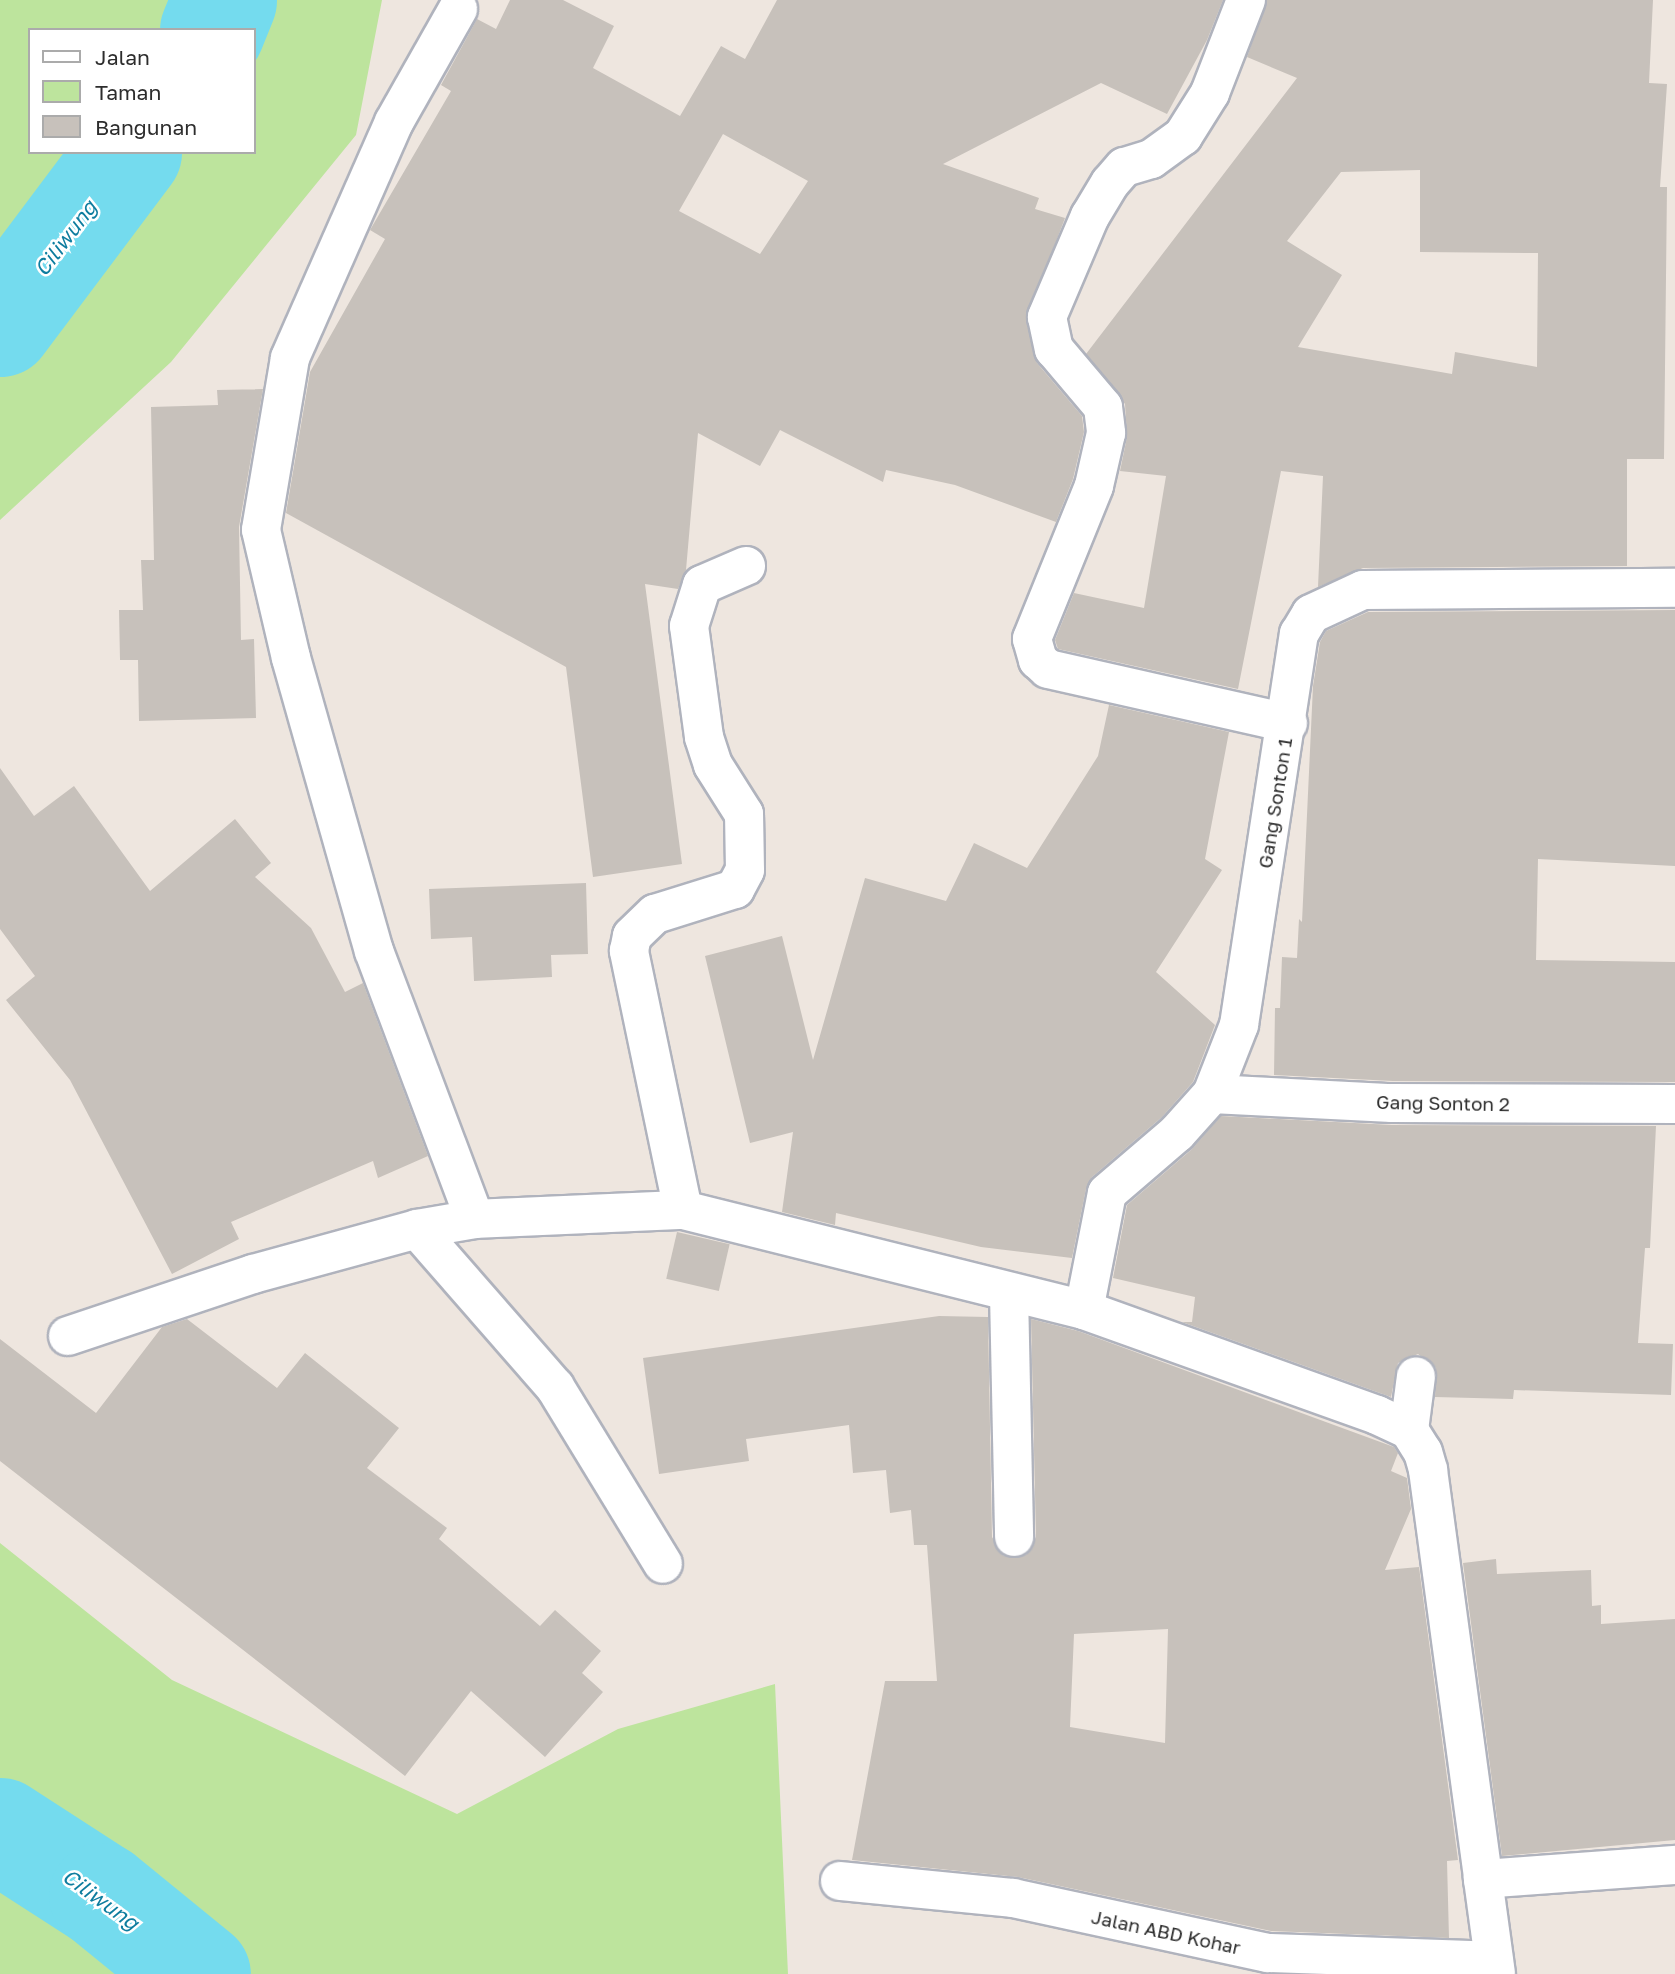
<!DOCTYPE html>
<style>
body{margin:0}
#map{position:relative;width:1675px;height:1974px;overflow:hidden;background:#eee6df;font-family:"Golos Text",sans-serif}
div>[style]{position:absolute}
.green>*{inset:0;background:#bde49d}
.river>*{height:105px;margin:-52.5px;padding:0 52.5px;transform-origin:52.5px;border-radius:52.5px;background:#74dbee}
.building>*{inset:0;background:#c7c1bb;transform-origin:0 0}
.roads{filter:drop-shadow(2px 0 #b0b3bd) drop-shadow(-2px 0 #b0b3bd) drop-shadow(0 2px #b0b3bd) drop-shadow(0 -2px #b0b3bd)}
.street>*{height:38px;margin:-19px;padding:0 19px;transform-origin:19px;border-radius:19px;background:#fff}
span{translate:-50% -50%;white-space:nowrap;text-align:center;line-height:1.15;-webkit-text-stroke:5px #fff;paint-order:stroke}
.street-label{font-size:19px;color:#2d2d2d}
.water-label{font-size:21px;color:#0e7d9f;font-style:italic}
.legend{position:absolute;left:28px;top:28px;width:228px;height:126px;box-sizing:border-box;background:#fff;border:2px solid #ababab;margin:0;padding:9px 12px;list-style:none;font-size:21px;color:#2d2d2d}
.legend li{display:flex;align-items:center;gap:14px;height:35px}
.legend b{width:35px;border:2px solid #ababab}
</style>
<div id="map">
<div class="green">
<div style="clip-path:polygon(evenodd,0 0,382px 0,356px 135px,171px 362px,0 520px,0 0,30px 30px,254px 30px,254px 152px,30px 152px,30px 30px)"></div>
<div style="clip-path:polygon(0 1543px,172px 1680px,457px 1814px,618px 1729px,775px 1684px,788px 1974px,0 1974px)"></div>
</div>
<div class="river">
<div style="left:212px;top:30px;width:32px;rotate:-68deg"></div>
<div style="left:0;top:324px;width:215px;rotate:-53.1deg"></div>
<div style="left:0;top:1830px;width:120px;rotate:32.8deg"></div>
<div style="left:101px;top:1895px;width:125px;rotate:39.2deg"></div>
</div>
<div class="building">
<div style="clip-path:polygon(evenodd,510px 0,563px 0,614px 26px,593px 68px,680px 116px,721px 46px,745px 59px,777px 0,1223px 0,1207px 40px,1167px 114px,1101px 83px,943px 164px,1039px 198px,1035px 209px,1065px 218px,1026px 321px,1037px 363px,1082px 416px,1084px 432px,1073px 479px,1056px 522px,955px 485px,886px 470px,883px 482px,780px 430px,760px 466px,698px 433px,686px 570px,678px 589px,645px 584px,682px 864px,593px 877px,566px 667px,286px 513px,310px 372px,385px 239px,370px 230px,451px 91px,441px 85px,477px 19px,496px 29px,510px 0,723px 134px,808px 181px,760px 254px,679px 211px,723px 134px)"></div>
<div style="clip-path:polygon(evenodd,1267px 0,1653px 0,1649px 83px,1667px 84px,1660px 187px,1667px 187px,1664px 459px,1627px 459px,1627px 566px,1363px 568px,1318px 587px,1323px 476px,1281px 471px,1238px 689px,1058px 649px,1055px 640px,1074px 593px,1144px 608px,1166px 476px,1120px 471px,1127px 437px,1125px 404px,1086px 354px,1297px 78px,1247px 57px,1267px 0,1420px 170px,1420px 252px,1538px 253px,1537px 367px,1455px 352px,1452px 374px,1298px 347px,1342px 275px,1287px 241px,1341px 172px,1420px 170px)"></div>
<div style="clip-path:polygon(263px 389px,239px 527px,241px 640px,254px 639px,256px 718px,139px 721px,138px 660px,120px 660px,119px 610px,143px 610px,141px 560px,154px 560px,151px 407px,218px 405px,217px 390px)"></div>
<div style="clip-path:polygon(1675px 610px,1675px 866px,1538px 859px,1536px 960px,1675px 962px,1675px 1082px,1393px 1081px,1274px 1075px,1275px 1008px,1280px 1008px,1282px 957px,1297px 958px,1299px 919px,1302px 922px,1313px 686px,1320px 642px,1326px 631px,1368px 612px)"></div>
<div style="clip-path:polygon(1109px 705px,1229px 732px,1205px 859px,1222px 870px,1156px 972px,1215px 1025px,1193px 1082px,1162px 1117px,1092px 1177px,1086px 1189px,1072px 1258px,981px 1247px,836px 1213px,835px 1225px,782px 1212px,793px 1132px,750px 1143px,705px 956px,782px 936px,813px 1060px,865px 878px,946px 901px,974px 843px,1027px 868px,1098px 756px)"></div>
<div style="clip-path:polygon(0 768px,34px 816px,74px 786px,150px 891px,235px 819px,271px 863px,255px 877px,311px 928px,345px 992px,363px 983px,428px 1156px,378px 1178px,373px 1161px,231px 1222px,239px 1239px,172px 1274px,70px 1080px,6px 1000px,35px 976px,0 929px)"></div>
<div style="clip-path:polygon(586px 883px,588px 954px,551px 955px,552px 977px,474px 981px,472px 937px,431px 939px,429px 889px)"></div>
<div style="clip-path:polygon(1221px 1116px,1392px 1125px,1656px 1126px,1650px 1248px,1645px 1248px,1638px 1343px,1673px 1344px,1671px 1395px,1514px 1390px,1513px 1399px,1435px 1397px,1436px 1368px,1418px 1354px,1398px 1363px,1391px 1397px,1182px 1322px,1192px 1322px,1195px 1297px,1113px 1278px,1127px 1205px,1191px 1150px)"></div>
<div style="left:677px;top:1232px;width:54px;height:48px;rotate:13deg"></div>
<div style="clip-path:polygon(evenodd,939px 1316px,988px 1317px,992px 1537px,1004px 1556px,1026px 1555px,1036px 1537px,1031px 1319px,1078px 1331px,1394px 1447px,1398px 1453px,1391px 1471px,1407px 1478px,1411px 1509px,1385px 1570px,1419px 1567px,1458px 1860px,1447px 1861px,1449px 1938px,1271px 1931px,1018px 1877px,852px 1860px,885px 1681px,937px 1681px,927px 1545px,914px 1545px,911px 1510px,890px 1513px,886px 1470px,853px 1473px,849px 1425px,746px 1439px,749px 1461px,659px 1474px,643px 1358px,939px 1316px,1168px 1629px,1165px 1743px,1070px 1727px,1074px 1634px,1168px 1629px)"></div>
<div style="clip-path:polygon(187px 1319px,277px 1388px,305px 1353px,399px 1428px,367px 1468px,447px 1528px,439px 1539px,540px 1626px,555px 1610px,601px 1651px,582px 1673px,603px 1692px,545px 1757px,471px 1691px,405px 1776px,0 1461px,0 1339px,96px 1413px,162px 1327px)"></div>
<div style="clip-path:polygon(1496px 1559px,1497px 1574px,1591px 1570px,1592px 1606px,1601px 1605px,1601px 1624px,1675px 1619px,1675px 1840px,1502px 1856px,1463px 1563px)"></div>
</div>
<div class="roads">
<div class="street">
<div style="left:1246px;top:0;width:100px;rotate:111.2deg"></div>
<div style="left:1210px;top:93px;width:51px;rotate:122.1deg"></div>
<div style="left:1183px;top:136px;width:39px;rotate:144deg"></div>
<div style="left:1151px;top:159px;width:28px;rotate:163deg"></div>
<div style="left:1124px;top:167px;width:21px;rotate:131deg"></div>
<div style="left:1110px;top:183px;width:39px;rotate:121deg"></div>
<div style="left:1090px;top:216px;width:110px;rotate:113.1deg"></div>
<div style="left:1047px;top:317px;width:33px;rotate:78deg"></div>
<div style="left:1054px;top:349px;width:76px;rotate:49.8deg"></div>
<div style="left:1103px;top:407px;width:26px;rotate:83deg"></div>
<div style="left:1106px;top:433px;width:54px;rotate:102.8deg"></div>
<div style="left:1094px;top:486px;width:165px;rotate:112.1deg"></div>
<div style="left:1032px;top:639px;width:22px;rotate:74deg"></div>
<div style="left:1038px;top:660px;width:13px;rotate:42deg"></div>
<div style="left:1048px;top:669px;width:246px;rotate:12.7deg"></div>
<div style="left:458px;top:9px;width:130px;rotate:119.5deg"></div>
<div style="left:394px;top:122px;width:258px;rotate:113.8deg"></div>
<div style="left:290px;top:358px;width:174px;rotate:99.6deg"></div>
<div style="left:261px;top:530px;width:131px;rotate:76.8deg"></div>
<div style="left:291px;top:658px;width:305px;rotate:74.2deg"></div>
<div style="left:374px;top:951px;width:286px;rotate:69.4deg"></div>
<div style="left:1212px;top:1094px;width:180px;rotate:2.9deg"></div>
<div style="left:1392px;top:1103px;width:283px;rotate:0.2deg"></div>
<div style="left:683px;top:1210px;width:265px;rotate:-101.8deg"></div>
<div style="left:629px;top:951px;width:15px;rotate:-79deg"></div>
<div style="left:632px;top:936px;width:32px;rotate:-44deg"></div>
<div style="left:655px;top:914px;width:84px;rotate:-17.4deg"></div>
<div style="left:735px;top:889px;width:21px;rotate:-62deg"></div>
<div style="left:745px;top:870px;width:56px;rotate:-91deg"></div>
<div style="left:744px;top:814px;width:58px;rotate:-122.3deg"></div>
<div style="left:713px;top:765px;width:29px;rotate:-108deg"></div>
<div style="left:704px;top:737px;width:112px;rotate:-97.7deg"></div>
<div style="left:689px;top:626px;width:43px;rotate:-72.4deg"></div>
<div style="left:702px;top:585px;width:48px;rotate:-23.4deg"></div>
<div style="left:417px;top:1229px;width:210px;rotate:48.9deg"></div>
<div style="left:555px;top:1387px;width:207px;rotate:58.6deg"></div>
<div style="left:1009px;top:1293px;width:244px;rotate:88.8deg"></div>
<div style="left:1084px;top:1310px;width:119px;rotate:-78.9deg"></div>
<div style="left:1107px;top:1193px;width:92px;rotate:-40.6deg"></div>
<div style="left:1177px;top:1133px;width:52px;rotate:-48.1deg"></div>
<div style="left:1212px;top:1094px;width:74px;rotate:-68.6deg"></div>
<div style="left:1239px;top:1025px;width:396px;rotate:-81.3deg"></div>
<div style="left:1299px;top:634px;width:23px;rotate:-59deg"></div>
<div style="left:1311px;top:614px;width:57px;rotate:-24.8deg"></div>
<div style="left:1363px;top:590px;width:312px;rotate:-0.4deg"></div>
<div style="left:68px;top:1336px;width:195px;rotate:-18.5deg"></div>
<div style="left:253px;top:1274px;width:170px;rotate:-15.3deg"></div>
<div style="left:417px;top:1229px;width:59px;rotate:-9.8deg"></div>
<div style="left:475px;top:1219px;width:208px;rotate:-2.5deg"></div>
<div style="left:683px;top:1210px;width:413px;rotate:14deg"></div>
<div style="left:1084px;top:1310px;width:311px;rotate:19.7deg"></div>
<div style="left:1377px;top:1415px;width:35px;rotate:25deg"></div>
<div style="left:1409px;top:1430px;width:26px;rotate:58deg"></div>
<div style="left:1423px;top:1452px;width:19px;rotate:74deg"></div>
<div style="left:1428px;top:1470px;width:413px;rotate:82.3deg"></div>
<div style="left:1409px;top:1430px;width:54px;rotate:-82.6deg"></div>
<div style="left:840px;top:1881px;width:174px;rotate:5.6deg"></div>
<div style="left:1013px;top:1898px;width:261px;rotate:12.2deg"></div>
<div style="left:1268px;top:1953px;width:226px;rotate:2deg"></div>
<div style="left:1496px;top:1974px;width:96px;rotate:-97.8deg"></div>
<div style="left:1483px;top:1879px;width:193px;rotate:-4.2deg"></div>
</div>
</div>
<div class="street-label">
<span style="left:1275px;top:803px;rotate:-81deg">Gang Sonton 1</span>
<span style="left:1443px;top:1103px;rotate:1deg">Gang Sonton 2</span>
<span style="left:1166px;top:1932px;rotate:12deg">Jalan ABD Kohar</span>
</div>
<div class="water-label">
<span style="left:65px;top:238px;rotate:-53deg">Ciliwung</span>
<span style="left:101px;top:1899px;rotate:36deg">Ciliwung</span>
</div>
<ul class="legend">
<li><b style="height:9px;background:#fff"></b>Jalan</li>
<li><b style="height:19px;background:#bde49d"></b>Taman</li>
<li><b style="height:19px;background:#c7c1bb"></b>Bangunan</li>
</ul>
</div>
